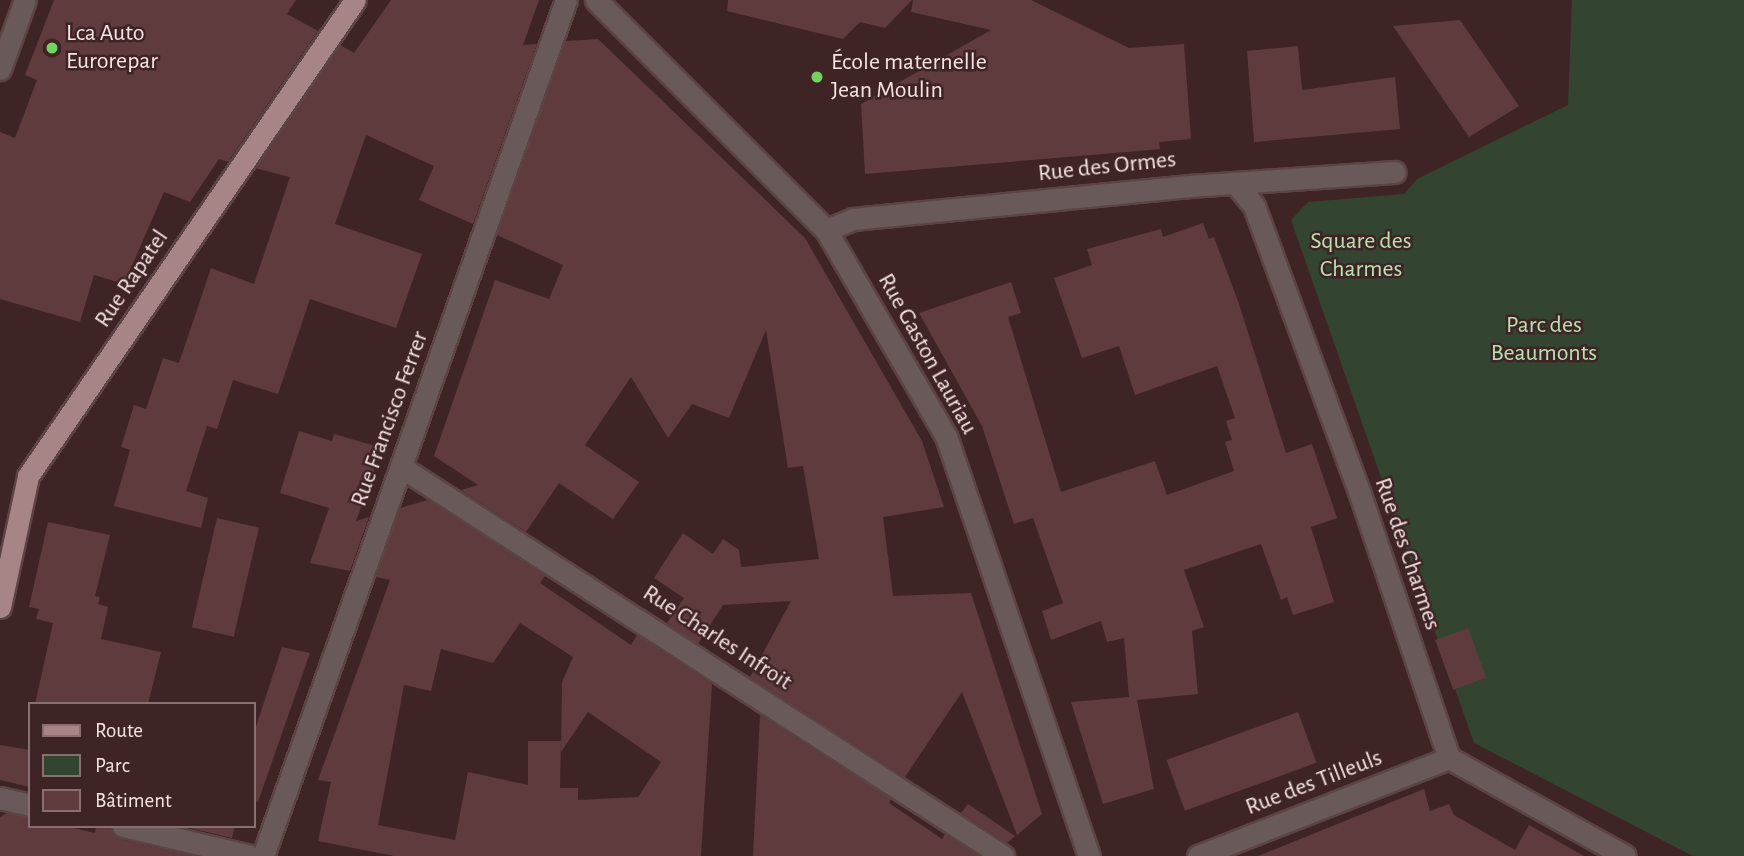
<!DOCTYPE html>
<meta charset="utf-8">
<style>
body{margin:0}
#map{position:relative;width:1744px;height:856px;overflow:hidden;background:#3f2426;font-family:"Alegreya Sans",sans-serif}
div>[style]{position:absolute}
.green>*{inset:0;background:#334530}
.building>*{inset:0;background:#5f3b3d;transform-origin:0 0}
.roads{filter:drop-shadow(2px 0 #5c4344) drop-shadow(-2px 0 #5c4344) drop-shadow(0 2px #5c4344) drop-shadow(0 -2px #5c4344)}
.minor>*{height:21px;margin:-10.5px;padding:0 10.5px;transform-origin:10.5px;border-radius:10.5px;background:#6a5959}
.major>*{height:21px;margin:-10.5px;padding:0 10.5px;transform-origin:10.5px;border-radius:10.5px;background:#a78485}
.dots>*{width:19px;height:19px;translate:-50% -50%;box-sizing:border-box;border:4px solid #3f2426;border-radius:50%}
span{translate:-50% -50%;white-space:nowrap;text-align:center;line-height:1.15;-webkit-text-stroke:5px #3f2426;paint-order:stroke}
.poi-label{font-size:24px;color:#f6e3e3}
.left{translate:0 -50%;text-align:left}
.street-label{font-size:24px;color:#f6e3e3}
.park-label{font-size:24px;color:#b8e2b0}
.legend{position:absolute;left:28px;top:702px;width:228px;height:126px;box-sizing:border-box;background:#3f2426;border:2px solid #887072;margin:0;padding:9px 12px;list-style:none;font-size:21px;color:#f6e3e3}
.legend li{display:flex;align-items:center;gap:14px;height:35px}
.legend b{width:35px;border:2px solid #887072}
</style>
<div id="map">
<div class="green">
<div style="clip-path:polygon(1572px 0,1744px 0,1744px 856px,1693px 856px,1474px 743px,1291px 220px,1308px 202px,1404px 194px,1417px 179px,1568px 105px)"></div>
</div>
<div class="building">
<div style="clip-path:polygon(54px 0,296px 0,287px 14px,318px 31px,228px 162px,219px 159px,190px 202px,164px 192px,124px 284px,94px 275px,80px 322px,0 299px,0 132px,15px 138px,37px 80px,25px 75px)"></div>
<div style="clip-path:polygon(391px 0,539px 0,523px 45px,537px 44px,473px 224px,419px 200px,434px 166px,366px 135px,335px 224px,422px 254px,396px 328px,310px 299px,278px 394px,233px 380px,217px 429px,207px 426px,186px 491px,208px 498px,201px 528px,114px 506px,130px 450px,121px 447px,134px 405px,146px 409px,163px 358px,179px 363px,211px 268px,254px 284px,290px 177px,255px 168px,340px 45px,354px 53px)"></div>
<div style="clip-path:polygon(728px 0,912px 0,885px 28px,860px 22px,843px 39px,727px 11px)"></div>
<div style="clip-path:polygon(913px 0,1031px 0,1129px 48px,1184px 44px,1191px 139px,1159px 142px,1160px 149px,1139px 151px,865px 174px,861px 104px,991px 30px,911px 12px)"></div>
<div style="clip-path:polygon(1460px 20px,1519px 106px,1469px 137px,1393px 26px)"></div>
<div style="clip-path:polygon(598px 39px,805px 238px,922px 441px,944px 507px,883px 517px,893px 596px,971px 593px,1042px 814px,1017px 835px,962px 692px,905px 777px,750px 677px,791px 601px,723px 605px,698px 644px,667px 623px,684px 598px,654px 578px,683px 533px,713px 554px,723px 539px,739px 550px,741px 567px,819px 559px,803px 466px,788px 468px,766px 330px,729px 418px,692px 404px,668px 438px,631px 377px,585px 445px,639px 482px,613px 519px,559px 483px,526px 532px,461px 490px,478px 485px,434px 456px,495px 280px,549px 299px,563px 265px,497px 235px,565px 41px)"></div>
<div style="clip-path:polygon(1298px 46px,1302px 90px,1395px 77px,1400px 129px,1254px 142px,1247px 51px)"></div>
<div style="clip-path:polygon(1203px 223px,1209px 239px,1214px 237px,1239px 304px,1286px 453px,1312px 444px,1337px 518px,1311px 527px,1334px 602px,1293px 615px,1287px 597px,1281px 600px,1261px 544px,1184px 570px,1204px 627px,1192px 631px,1198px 694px,1137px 700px,1154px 789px,1103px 804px,1071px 702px,1129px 697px,1124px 638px,1107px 642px,1101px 621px,1051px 640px,1042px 611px,1063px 603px,1033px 518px,1014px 524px,982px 426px,919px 313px,1011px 282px,1021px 313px,1008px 317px,1061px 492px,1155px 461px,1167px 495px,1234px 471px,1225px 442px,1232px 440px,1226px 421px,1235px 418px,1217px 366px,1135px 395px,1119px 346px,1082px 358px,1054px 278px,1092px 265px,1087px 249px,1161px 229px,1163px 237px)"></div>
<div style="clip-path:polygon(299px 431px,332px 441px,334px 434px,382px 448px,356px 521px,369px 517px,350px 571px,310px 563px,329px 508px,280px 493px)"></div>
<div style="clip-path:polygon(evenodd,428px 500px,545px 576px,540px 583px,631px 645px,637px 635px,712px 684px,701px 856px,394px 856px,318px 841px,331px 782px,318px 780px,390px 580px,376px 577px,400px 508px,428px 500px,520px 623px,573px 657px,562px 682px,561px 752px,588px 712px,661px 762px,638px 797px,578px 800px,578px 788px,560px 788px,561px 741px,528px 741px,528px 785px,468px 772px,455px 840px,378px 825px,404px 685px,431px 691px,441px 649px,493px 663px,520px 623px)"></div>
<div style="left:217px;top:518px;width:43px;height:112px;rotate:13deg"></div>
<div style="clip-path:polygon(48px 522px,110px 535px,95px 596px,100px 597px,98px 604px,108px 607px,101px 639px,161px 652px,148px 704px,35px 704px,53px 623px,36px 619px,39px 609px,29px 607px)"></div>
<div style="left:1468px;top:628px;width:53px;height:35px;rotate:70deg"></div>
<div style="clip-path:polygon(282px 647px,310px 653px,258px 802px,254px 801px,254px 733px)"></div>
<div style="left:1298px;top:712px;width:54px;height:140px;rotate:70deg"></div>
<div style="clip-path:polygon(760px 715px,891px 799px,889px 803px,942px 839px,945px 834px,979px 856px,753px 856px)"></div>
<div style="clip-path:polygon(0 745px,30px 750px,30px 787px,0 780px)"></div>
<div style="clip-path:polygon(1424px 789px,1430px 811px,1449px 804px,1454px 815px,1515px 850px,1529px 825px,1584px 856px,1258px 856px)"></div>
<div style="clip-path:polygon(968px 804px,1015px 836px,1007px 843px,961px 813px)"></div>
<div style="clip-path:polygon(7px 813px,30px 818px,30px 826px,64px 826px,95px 833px,96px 826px,110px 826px,120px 839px,193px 856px,0 856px,0 817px)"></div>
<div style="clip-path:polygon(181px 826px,235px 826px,232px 838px)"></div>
</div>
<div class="roads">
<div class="minor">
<div style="left:596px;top:0;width:325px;rotate:45deg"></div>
<div style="left:826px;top:230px;width:238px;rotate:59.8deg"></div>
<div style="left:946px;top:436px;width:444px;rotate:71.2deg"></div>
<div style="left:0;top:69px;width:73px;rotate:-70.1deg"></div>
<div style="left:1235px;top:183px;width:30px;rotate:50deg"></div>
<div style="left:1254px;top:206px;width:304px;rotate:69.8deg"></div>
<div style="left:1359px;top:491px;width:282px;rotate:71.4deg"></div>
<div style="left:1449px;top:758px;width:201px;rotate:29.1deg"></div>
<div style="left:826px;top:230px;width:29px;rotate:-22deg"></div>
<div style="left:853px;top:219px;width:338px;rotate:-5.6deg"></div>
<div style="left:1189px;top:186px;width:206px;rotate:-3.9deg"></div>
<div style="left:401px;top:467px;width:717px;rotate:32.87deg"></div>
<div style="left:0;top:798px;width:31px;rotate:13deg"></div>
<div style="left:123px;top:826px;width:130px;rotate:13.3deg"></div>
<div style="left:263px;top:856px;width:908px;rotate:-70.51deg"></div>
<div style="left:1198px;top:856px;width:269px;rotate:-21.3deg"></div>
</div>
<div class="major">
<div style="left:0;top:607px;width:134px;rotate:-77.9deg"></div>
<div style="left:28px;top:476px;width:577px;rotate:-55.51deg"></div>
</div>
</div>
<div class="dots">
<div style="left:52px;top:48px;background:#71d35e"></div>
<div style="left:817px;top:77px;background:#71d35e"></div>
</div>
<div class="poi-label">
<span class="left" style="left:66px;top:48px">Lca Auto<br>Eurorepar</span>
<span class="left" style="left:831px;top:77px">École maternelle<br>Jean Moulin</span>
</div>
<div class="street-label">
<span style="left:1107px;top:167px;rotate:-6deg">Rue des Ormes</span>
<span style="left:132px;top:279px;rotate:-56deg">Rue Rapatel</span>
<span style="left:927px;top:354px;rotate:61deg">Rue Gaston Lauriau</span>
<span style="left:390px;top:419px;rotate:-70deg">Rue Francisco Ferrer</span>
<span style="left:1407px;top:554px;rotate:71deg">Rue des Charmes</span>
<span style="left:717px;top:638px;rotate:33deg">Rue Charles Infroit</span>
<span style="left:1314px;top:783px;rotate:-21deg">Rue des Tilleuls</span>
</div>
<div class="park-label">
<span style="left:1361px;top:256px">Square des<br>Charmes</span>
<span style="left:1544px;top:340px">Parc des<br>Beaumonts</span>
</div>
<ul class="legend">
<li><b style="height:9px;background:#a78485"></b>Route</li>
<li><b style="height:19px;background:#334530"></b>Parc</li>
<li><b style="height:19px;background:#5f3b3d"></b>Bâtiment</li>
</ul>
</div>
